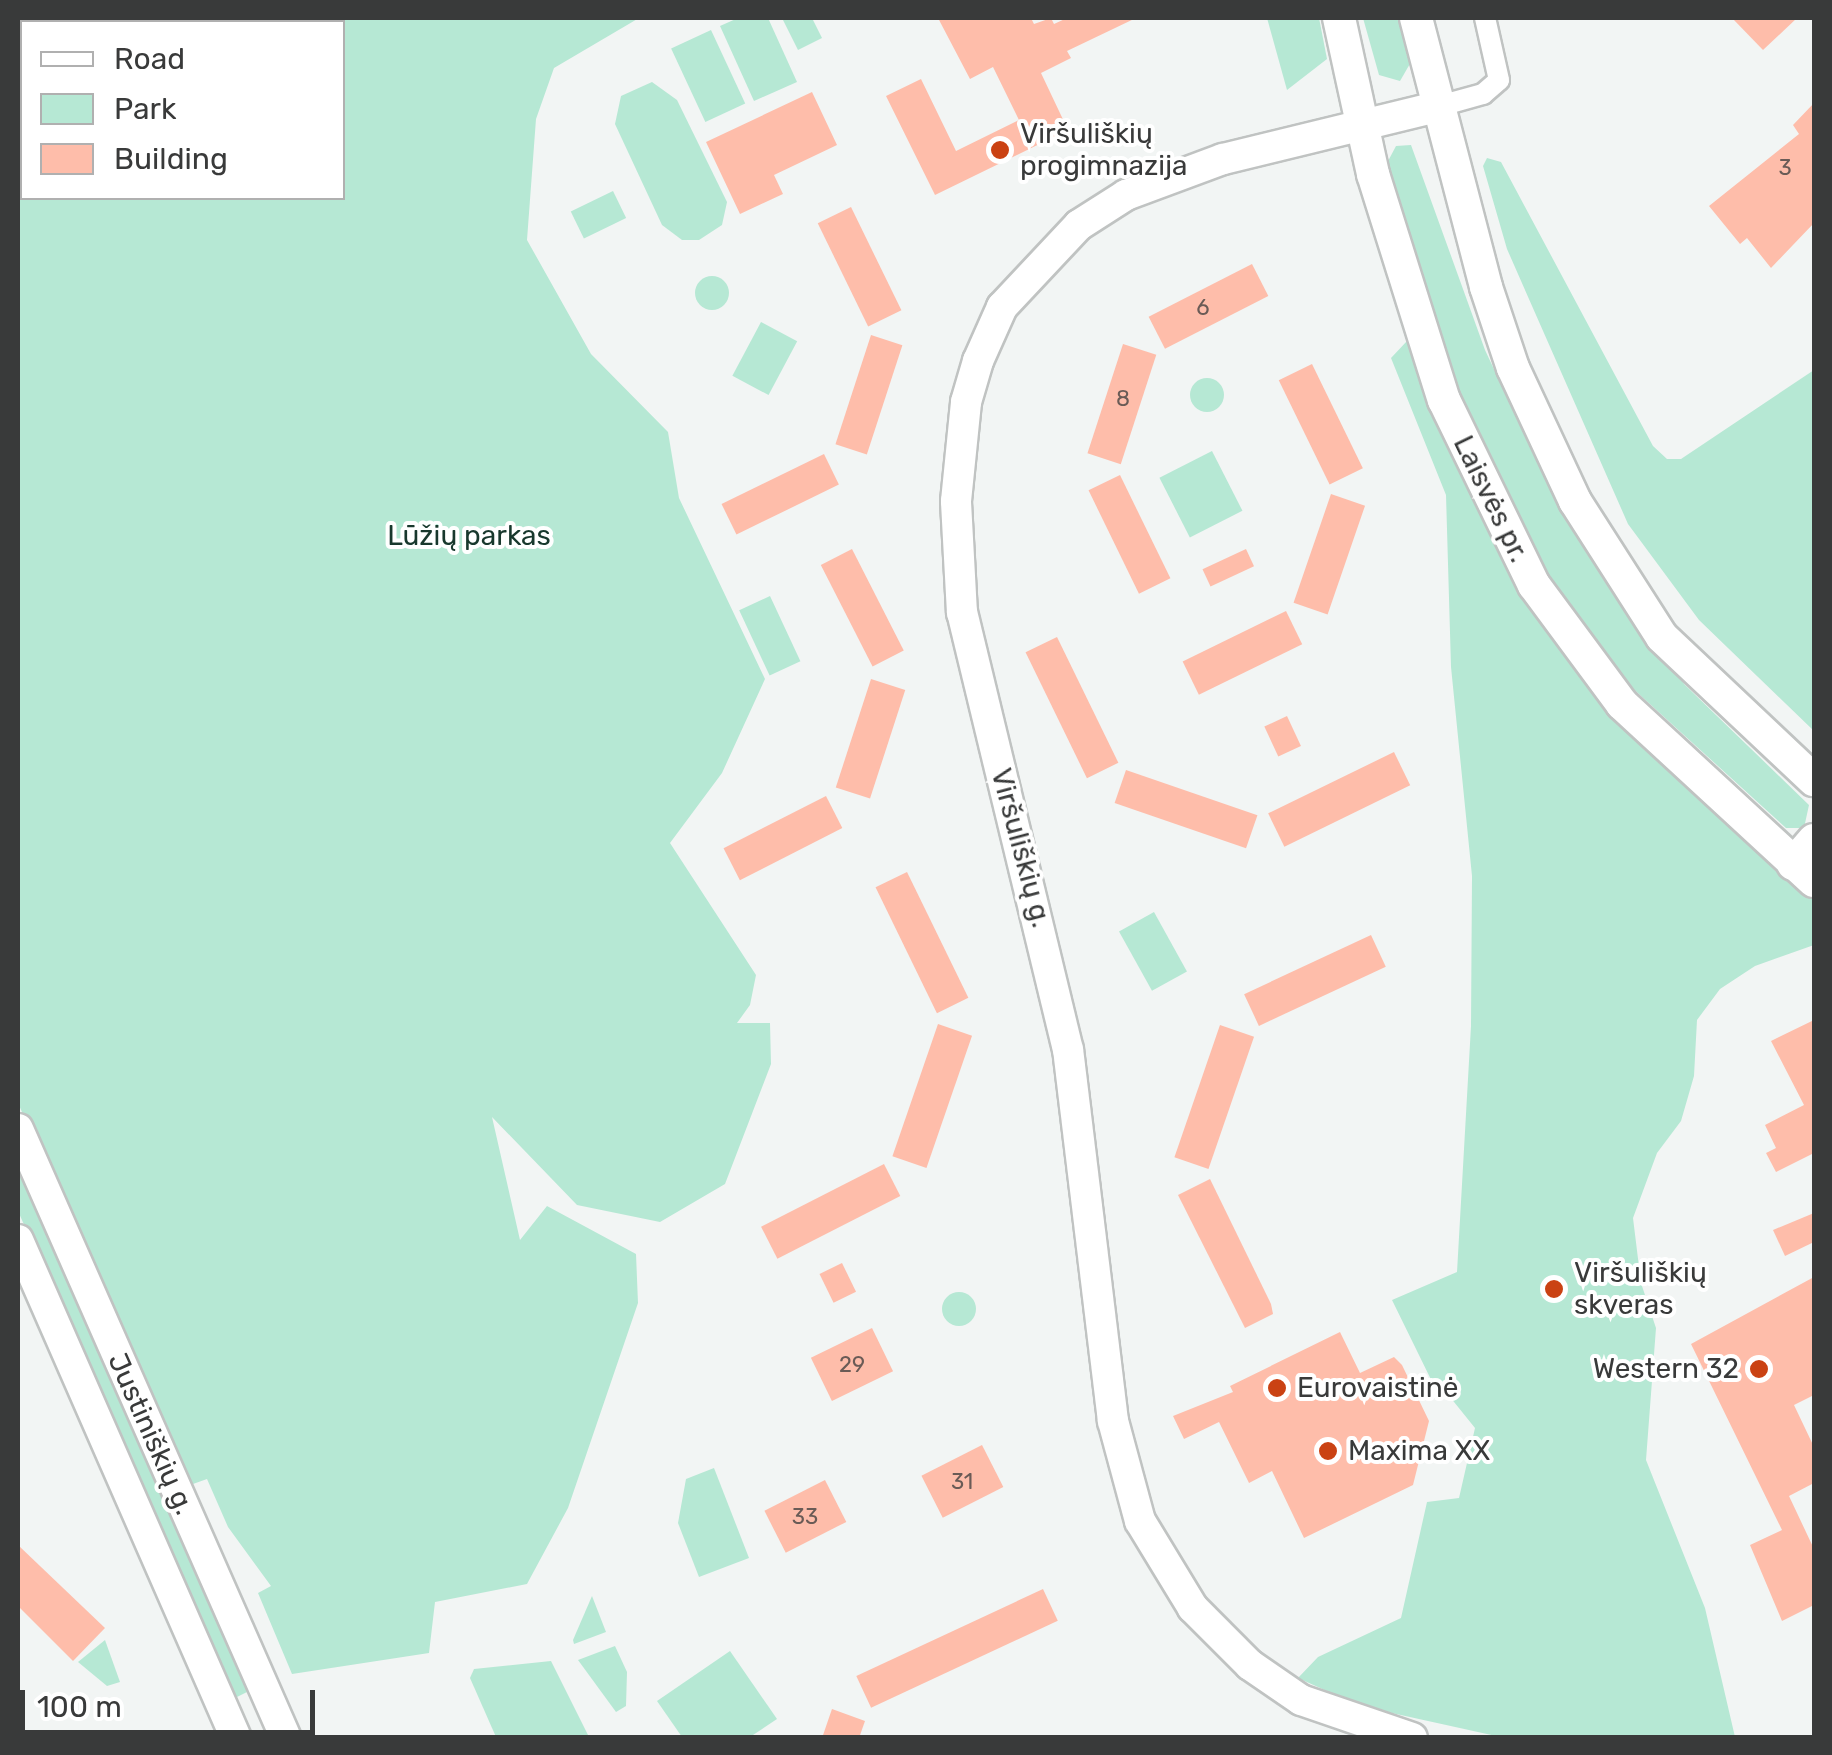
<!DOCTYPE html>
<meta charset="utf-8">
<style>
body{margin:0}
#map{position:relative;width:1832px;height:1755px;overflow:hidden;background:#f2f5f4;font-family:Rubik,sans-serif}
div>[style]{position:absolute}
.green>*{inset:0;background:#b6e8d4;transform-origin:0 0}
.round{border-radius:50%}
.building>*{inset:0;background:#febdaa;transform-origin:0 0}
.roads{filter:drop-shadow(2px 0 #c0c3c2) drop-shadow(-2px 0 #c0c3c2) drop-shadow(0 2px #c0c3c2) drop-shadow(0 -2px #c0c3c2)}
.street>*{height:20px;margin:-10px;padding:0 10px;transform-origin:10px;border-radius:10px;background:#fff}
.secondary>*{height:30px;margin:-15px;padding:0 15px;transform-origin:15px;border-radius:15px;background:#fff}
.primary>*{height:32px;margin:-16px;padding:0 16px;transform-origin:16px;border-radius:16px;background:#fff}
.dots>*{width:28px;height:28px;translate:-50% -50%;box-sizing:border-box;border:5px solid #fff;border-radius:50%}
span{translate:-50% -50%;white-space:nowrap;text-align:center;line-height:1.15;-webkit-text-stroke:8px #fff;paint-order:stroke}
.number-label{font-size:22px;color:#6a5b56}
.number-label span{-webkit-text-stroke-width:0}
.poi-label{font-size:28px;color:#393a3a}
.left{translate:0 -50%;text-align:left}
.right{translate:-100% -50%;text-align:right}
.street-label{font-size:28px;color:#393a3a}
.park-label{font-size:28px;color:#18382d}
.frame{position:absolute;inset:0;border:20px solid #393a3a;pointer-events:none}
.legend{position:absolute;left:20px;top:20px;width:325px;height:180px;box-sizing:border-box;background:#fff;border:2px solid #b0b0b0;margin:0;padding:12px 18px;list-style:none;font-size:30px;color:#393a3a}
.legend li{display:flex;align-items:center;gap:20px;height:50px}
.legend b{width:50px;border:2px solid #b0b0b0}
.scale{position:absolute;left:20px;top:1690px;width:295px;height:45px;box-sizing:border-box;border:5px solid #393a3a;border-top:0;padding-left:12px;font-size:30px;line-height:35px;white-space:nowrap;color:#393a3a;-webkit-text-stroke:8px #fff;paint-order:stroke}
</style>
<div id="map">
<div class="green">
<div style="clip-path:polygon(121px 18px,639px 18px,554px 68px,536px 119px,527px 240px,591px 354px,668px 432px,679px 498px,765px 679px,722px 773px,670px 843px,756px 975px,750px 1005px,737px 1023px,770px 1023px,771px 1064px,725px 1184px,660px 1222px,577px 1205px,492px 1117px,520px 1240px,547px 1206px,636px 1254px,638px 1303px,568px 1508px,527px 1584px,435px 1602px,429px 1653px,292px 1674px,258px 1593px,271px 1586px,228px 1527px,207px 1479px,193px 1484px,173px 1457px,18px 1103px,18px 120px,22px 116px,22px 198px,342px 198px,342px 22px,118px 22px)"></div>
<div style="clip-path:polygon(738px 18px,768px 18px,797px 82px,754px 101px,720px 26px)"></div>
<div style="clip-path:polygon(782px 18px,812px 18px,822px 38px,798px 50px)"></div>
<div style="clip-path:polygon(1267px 18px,1319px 18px,1327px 59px,1287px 90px)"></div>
<div style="clip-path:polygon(1363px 18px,1402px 18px,1411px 62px,1400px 81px,1379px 75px)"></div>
<div style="left:711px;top:30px;width:81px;height:44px;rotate:65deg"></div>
<div style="clip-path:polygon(652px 82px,677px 100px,727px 202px,722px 225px,699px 240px,682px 240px,662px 225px,615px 124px,621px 96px)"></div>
<div style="clip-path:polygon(1411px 145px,1485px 350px,1548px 484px,1605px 579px,1685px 685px,1809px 805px,1804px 828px,1786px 828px,1618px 675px,1537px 562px,1472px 432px,1430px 320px,1387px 163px,1396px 146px)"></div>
<div style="clip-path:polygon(1487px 158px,1501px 162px,1653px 446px,1667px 459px,1681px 459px,1814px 370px,1814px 731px,1699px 620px,1628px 524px,1507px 249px,1483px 166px)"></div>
<div style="left:613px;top:191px;width:30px;height:47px;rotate:64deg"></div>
<div class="round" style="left:695px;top:276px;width:34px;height:34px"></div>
<div style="left:761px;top:322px;width:41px;height:61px;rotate:28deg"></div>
<div style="clip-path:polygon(1407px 341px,1479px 512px,1582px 677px,1611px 711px,1814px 893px,1814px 945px,1755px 966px,1720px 989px,1697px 1020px,1694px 1076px,1681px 1121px,1657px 1153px,1633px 1218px,1641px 1283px,1656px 1328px,1646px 1460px,1705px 1608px,1735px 1737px,1496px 1736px,1360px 1706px,1298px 1678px,1318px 1657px,1401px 1618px,1427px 1502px,1459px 1498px,1475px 1428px,1450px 1397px,1441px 1400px,1392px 1300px,1457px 1272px,1471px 1026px,1472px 876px,1451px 667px,1446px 495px,1391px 358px)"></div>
<div class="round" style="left:1190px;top:378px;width:34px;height:34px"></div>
<div style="left:1212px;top:451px;width:67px;height:59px;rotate:63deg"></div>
<div style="left:770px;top:596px;width:72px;height:34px;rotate:65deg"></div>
<div style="left:1154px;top:912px;width:68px;height:40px;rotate:61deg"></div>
<div style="clip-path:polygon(18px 1160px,251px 1690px,231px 1700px,18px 1211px)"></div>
<div class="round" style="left:942px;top:1292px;width:34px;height:34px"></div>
<div style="clip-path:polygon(714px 1468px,749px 1558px,699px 1577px,678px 1523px,686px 1479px)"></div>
<div style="clip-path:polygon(592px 1596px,606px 1632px,574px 1644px,573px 1640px)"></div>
<div style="clip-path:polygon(105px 1640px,120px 1682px,107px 1686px,78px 1662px)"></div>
<div style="clip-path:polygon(615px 1646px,627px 1672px,626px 1706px,616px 1712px,578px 1660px)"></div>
<div style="clip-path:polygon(730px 1651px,777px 1719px,750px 1737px,682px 1737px,657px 1701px)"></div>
<div style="clip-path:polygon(551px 1661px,589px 1737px,496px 1737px,470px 1678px,474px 1669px)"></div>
</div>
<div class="building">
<div style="clip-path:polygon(938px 18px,1031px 18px,1034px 24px,1051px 18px,1054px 24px,1067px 18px,1136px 18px,1067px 51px,1071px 58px,1041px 73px,1068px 130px,935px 195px,886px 96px,921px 79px,956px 151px,1019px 120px,993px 67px,970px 79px)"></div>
<div style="clip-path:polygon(1732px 18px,1797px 18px,1763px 50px)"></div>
<div style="clip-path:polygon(812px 92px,837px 145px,774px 175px,783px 194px,740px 214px,706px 142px)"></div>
<div style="clip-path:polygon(1814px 103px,1814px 223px,1771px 268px,1747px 238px,1740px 244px,1709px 206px,1799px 134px,1793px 125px)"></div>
<div style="left:851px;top:207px;width:115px;height:37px;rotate:64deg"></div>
<div style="left:1252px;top:264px;width:36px;height:116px;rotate:63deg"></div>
<div style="left:871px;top:335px;width:33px;height:115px;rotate:18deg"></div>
<div style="left:1123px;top:344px;width:35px;height:115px;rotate:18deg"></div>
<div style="left:1312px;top:364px;width:116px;height:37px;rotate:64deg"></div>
<div style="left:824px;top:454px;width:34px;height:114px;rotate:64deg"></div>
<div style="left:1120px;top:475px;width:115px;height:35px;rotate:64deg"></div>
<div style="left:1331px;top:494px;width:36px;height:115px;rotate:19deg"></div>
<div style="left:852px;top:549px;width:114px;height:35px;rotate:63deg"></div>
<div style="left:1246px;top:549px;width:19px;height:48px;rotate:65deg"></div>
<div style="left:1286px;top:611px;width:37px;height:115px;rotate:64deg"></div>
<div style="left:1057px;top:637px;width:140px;height:35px;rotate:64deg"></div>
<div style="left:871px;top:679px;width:36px;height:114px;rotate:18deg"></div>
<div style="left:1287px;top:716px;width:33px;height:25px;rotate:65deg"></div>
<div style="left:1394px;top:752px;width:37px;height:140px;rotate:64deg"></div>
<div style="left:1126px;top:770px;width:139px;height:35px;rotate:19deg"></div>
<div style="left:826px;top:796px;width:36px;height:115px;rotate:63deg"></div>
<div style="left:907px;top:872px;width:140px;height:35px;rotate:64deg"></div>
<div style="left:1371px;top:935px;width:35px;height:140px;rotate:65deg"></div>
<div style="clip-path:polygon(1814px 1020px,1814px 1153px,1776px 1172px,1766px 1153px,1776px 1148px,1765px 1125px,1804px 1105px,1771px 1041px)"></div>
<div style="left:938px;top:1024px;width:36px;height:140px;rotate:19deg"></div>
<div style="left:1220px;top:1025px;width:36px;height:140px;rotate:19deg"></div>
<div style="left:884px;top:1164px;width:36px;height:138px;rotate:63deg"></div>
<div style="clip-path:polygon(1210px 1179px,1271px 1304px,1273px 1314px,1245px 1328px,1178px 1195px)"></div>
<div style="clip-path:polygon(1814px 1213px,1814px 1242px,1785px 1256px,1773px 1230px)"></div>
<div style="left:842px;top:1263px;width:32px;height:25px;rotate:64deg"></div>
<div style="clip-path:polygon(1814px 1277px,1814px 1395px,1794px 1405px,1814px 1447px,1814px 1483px,1789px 1496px,1814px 1549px,1814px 1605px,1782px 1621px,1750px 1545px,1782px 1530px,1691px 1344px)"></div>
<div style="left:872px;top:1328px;width:48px;height:68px;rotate:64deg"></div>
<div style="clip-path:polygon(1340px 1332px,1360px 1373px,1394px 1357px,1402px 1365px,1429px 1421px,1413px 1485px,1304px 1538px,1272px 1471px,1249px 1483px,1219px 1422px,1184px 1439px,1173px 1416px,1233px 1392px,1230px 1386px)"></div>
<div style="left:982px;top:1445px;width:47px;height:68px;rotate:63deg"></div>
<div style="left:825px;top:1480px;width:47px;height:68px;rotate:63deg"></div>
<div style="clip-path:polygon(18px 1545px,105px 1628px,73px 1661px,18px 1606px)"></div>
<div style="left:1043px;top:1589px;width:35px;height:206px;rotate:65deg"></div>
<div style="clip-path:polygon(832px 1709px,865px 1721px,859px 1738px,822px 1738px)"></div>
</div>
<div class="roads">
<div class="street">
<div style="left:1436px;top:107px;width:49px;rotate:-15.5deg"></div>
<div style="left:1483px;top:94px;width:21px;rotate:-41deg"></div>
<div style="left:1499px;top:80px;width:64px;rotate:-102.7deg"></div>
</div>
<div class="secondary">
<div style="left:18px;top:1129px;width:665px;rotate:66.25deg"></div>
<div style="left:18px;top:1240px;width:544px;rotate:66.36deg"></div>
<div style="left:1412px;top:1738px;width:117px;rotate:-161.1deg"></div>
<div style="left:1301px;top:1700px;width:62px;rotate:-145.5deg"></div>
<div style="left:1250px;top:1665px;width:81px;rotate:-135deg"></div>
<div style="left:1193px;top:1608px;width:102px;rotate:-121.3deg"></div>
<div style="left:1140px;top:1521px;width:104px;rotate:-105.1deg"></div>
<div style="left:1113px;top:1421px;width:374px;rotate:-96.9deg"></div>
<div style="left:1068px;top:1050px;width:450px;rotate:-103.6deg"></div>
<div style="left:962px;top:613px;width:112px;rotate:-93.1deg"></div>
<div style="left:956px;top:501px;width:100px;rotate:-84.2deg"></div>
<div style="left:966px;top:402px;width:43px;rotate:-73.7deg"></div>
<div style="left:978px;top:361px;width:59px;rotate:-66deg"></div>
<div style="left:1002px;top:307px;width:112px;rotate:-46.8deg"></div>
<div style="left:1079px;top:225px;width:56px;rotate:-32.6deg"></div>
<div style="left:1126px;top:195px;width:103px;rotate:-20.4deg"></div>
<div style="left:1223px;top:159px;width:219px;rotate:-13.7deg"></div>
</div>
<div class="primary">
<div style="left:1339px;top:18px;width:160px;rotate:77.7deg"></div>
<div style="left:1373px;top:174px;width:237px;rotate:72.6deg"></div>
<div style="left:1444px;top:400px;width:206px;rotate:64.1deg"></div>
<div style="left:1534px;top:585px;width:148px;rotate:53.5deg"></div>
<div style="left:1622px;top:704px;width:261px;rotate:42.7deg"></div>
<div style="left:1416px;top:18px;width:278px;rotate:75.4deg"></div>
<div style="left:1486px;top:287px;width:85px;rotate:71.6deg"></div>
<div style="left:1513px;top:368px;width:147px;rotate:65deg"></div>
<div style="left:1575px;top:501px;width:161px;rotate:57.4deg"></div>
<div style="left:1662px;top:637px;width:209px;rotate:43.3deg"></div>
<div style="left:1793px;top:864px;width:32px;rotate:-49deg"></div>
</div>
</div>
<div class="dots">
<div style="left:1000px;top:150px;background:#ca4213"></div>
<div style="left:1554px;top:1289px;background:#ca4213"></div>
<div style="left:1759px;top:1369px;background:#ca4213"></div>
<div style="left:1277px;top:1388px;background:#ca4213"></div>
<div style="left:1328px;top:1451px;background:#ca4213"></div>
</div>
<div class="number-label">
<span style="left:1785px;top:168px">3</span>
<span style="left:1203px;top:308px">6</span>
<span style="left:1123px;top:399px">8</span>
<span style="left:852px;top:1365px">29</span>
<span style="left:962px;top:1482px">31</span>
<span style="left:805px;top:1517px">33</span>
</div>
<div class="poi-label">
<span class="left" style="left:1020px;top:150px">Viršuliškių<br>progimnazija</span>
<span class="left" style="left:1574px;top:1289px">Viršuliškių<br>skveras</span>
<span class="right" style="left:1739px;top:1369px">Western 32</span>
<span class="left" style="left:1297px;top:1388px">Eurovaistinė</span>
<span class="left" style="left:1348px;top:1451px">Maxima XX</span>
</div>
<div class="street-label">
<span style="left:1491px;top:499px;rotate:64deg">Laisvės pr.</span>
<span style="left:1021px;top:848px;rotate:75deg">Viršuliškių g.</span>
<span style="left:151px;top:1434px;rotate:66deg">Justiniškių g.</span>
</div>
<div class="park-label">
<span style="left:469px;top:536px">Lūžių parkas</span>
</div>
<div class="frame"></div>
<ul class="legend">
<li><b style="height:12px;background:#fff"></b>Road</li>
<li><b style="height:28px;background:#b6e8d4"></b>Park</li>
<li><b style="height:28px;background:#febdaa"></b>Building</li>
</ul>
<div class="scale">100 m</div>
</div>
